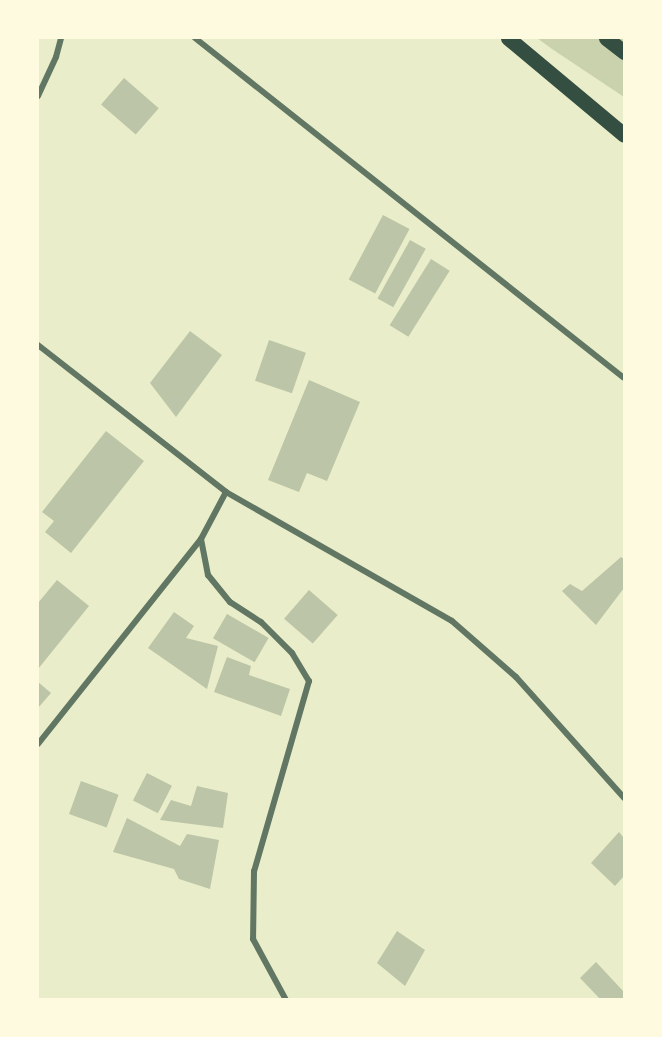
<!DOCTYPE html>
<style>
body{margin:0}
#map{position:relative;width:662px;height:1037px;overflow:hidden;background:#e9edc9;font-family:"Public Sans",sans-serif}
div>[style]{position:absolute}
.green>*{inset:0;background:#cad2ad}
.building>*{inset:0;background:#bcc5a7;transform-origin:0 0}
.minor>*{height:6px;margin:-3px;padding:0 3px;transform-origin:3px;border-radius:3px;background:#617663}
.primary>*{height:15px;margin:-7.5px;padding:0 7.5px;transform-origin:7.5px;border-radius:7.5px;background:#344e41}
span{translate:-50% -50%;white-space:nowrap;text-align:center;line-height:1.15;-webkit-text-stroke:4.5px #fefae0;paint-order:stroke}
.frame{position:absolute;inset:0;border:39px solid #fefae0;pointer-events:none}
</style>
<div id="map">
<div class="green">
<div style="clip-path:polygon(537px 38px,624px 38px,624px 97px,552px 49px)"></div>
</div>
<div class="building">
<div style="left:124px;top:78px;width:46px;height:35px;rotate:41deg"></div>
<div style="left:383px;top:215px;width:30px;height:73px;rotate:28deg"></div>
<div style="left:410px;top:240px;width:18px;height:67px;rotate:29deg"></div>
<div style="left:431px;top:259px;width:22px;height:78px;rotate:32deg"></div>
<div style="clip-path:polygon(190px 331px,222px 355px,176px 417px,150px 383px)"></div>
<div style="left:269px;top:340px;width:39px;height:43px;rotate:19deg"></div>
<div style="clip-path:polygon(309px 380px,360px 402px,327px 481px,307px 473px,299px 492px,268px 480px)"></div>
<div style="clip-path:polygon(106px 431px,144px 461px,71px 553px,45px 532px,54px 521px,42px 512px)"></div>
<div style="clip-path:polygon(621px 557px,624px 559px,624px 588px,596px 625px,562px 591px,570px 584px,582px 591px)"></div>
<div style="clip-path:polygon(57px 580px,89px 606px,38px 669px,38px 603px)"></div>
<div style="left:309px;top:590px;width:38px;height:38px;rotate:41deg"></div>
<div style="clip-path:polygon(174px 612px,194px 626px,186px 638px,218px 646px,207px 689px,148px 648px)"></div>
<div style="left:227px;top:614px;width:48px;height:28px;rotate:30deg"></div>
<div style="clip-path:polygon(227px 657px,251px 666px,249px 675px,290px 689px,281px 716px,214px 692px)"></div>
<div style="clip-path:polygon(38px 682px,51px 693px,38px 708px)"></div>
<div style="left:147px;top:773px;width:28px;height:31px;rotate:27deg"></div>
<div style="left:81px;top:781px;width:40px;height:35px;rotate:20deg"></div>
<div style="clip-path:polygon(197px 786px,228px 793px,223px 828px,160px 820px,171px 800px,191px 806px)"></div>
<div style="clip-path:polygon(127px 818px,180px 846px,187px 834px,219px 840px,210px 889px,179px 879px,174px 869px,113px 852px)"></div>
<div style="clip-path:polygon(619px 832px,624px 838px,624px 876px,615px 886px,591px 863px)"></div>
<div style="clip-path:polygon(397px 931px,425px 950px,405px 986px,377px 963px)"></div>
<div style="clip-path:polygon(596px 962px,624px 992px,624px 1000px,601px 1000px,580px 978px)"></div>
</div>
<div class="minor">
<div style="left:195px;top:38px;width:547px;rotate:38.4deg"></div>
<div style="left:38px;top:96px;width:43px;rotate:-65.2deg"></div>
<div style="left:56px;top:57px;width:20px;rotate:-75deg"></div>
<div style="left:38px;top:345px;width:239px;rotate:38deg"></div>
<div style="left:226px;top:492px;width:260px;rotate:29.7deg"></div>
<div style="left:452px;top:621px;width:85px;rotate:41.2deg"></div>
<div style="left:516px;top:677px;width:162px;rotate:48.2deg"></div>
<div style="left:201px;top:539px;width:37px;rotate:79deg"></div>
<div style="left:208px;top:575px;width:35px;rotate:51deg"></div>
<div style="left:230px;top:602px;width:37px;rotate:33deg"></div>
<div style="left:261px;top:622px;width:44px;rotate:45deg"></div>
<div style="left:292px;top:653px;width:33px;rotate:59deg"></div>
<div style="left:309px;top:681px;width:198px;rotate:106.1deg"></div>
<div style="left:254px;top:871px;width:68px;rotate:90.8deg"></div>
<div style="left:253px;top:939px;width:69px;rotate:61.6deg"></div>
<div style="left:38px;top:744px;width:262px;rotate:-51.5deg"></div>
<div style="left:201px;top:539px;width:53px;rotate:-62deg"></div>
</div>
<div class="primary">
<div style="left:508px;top:38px;width:151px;rotate:39.9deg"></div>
<div style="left:606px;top:38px;width:23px;rotate:38deg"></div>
</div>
<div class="frame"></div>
</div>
